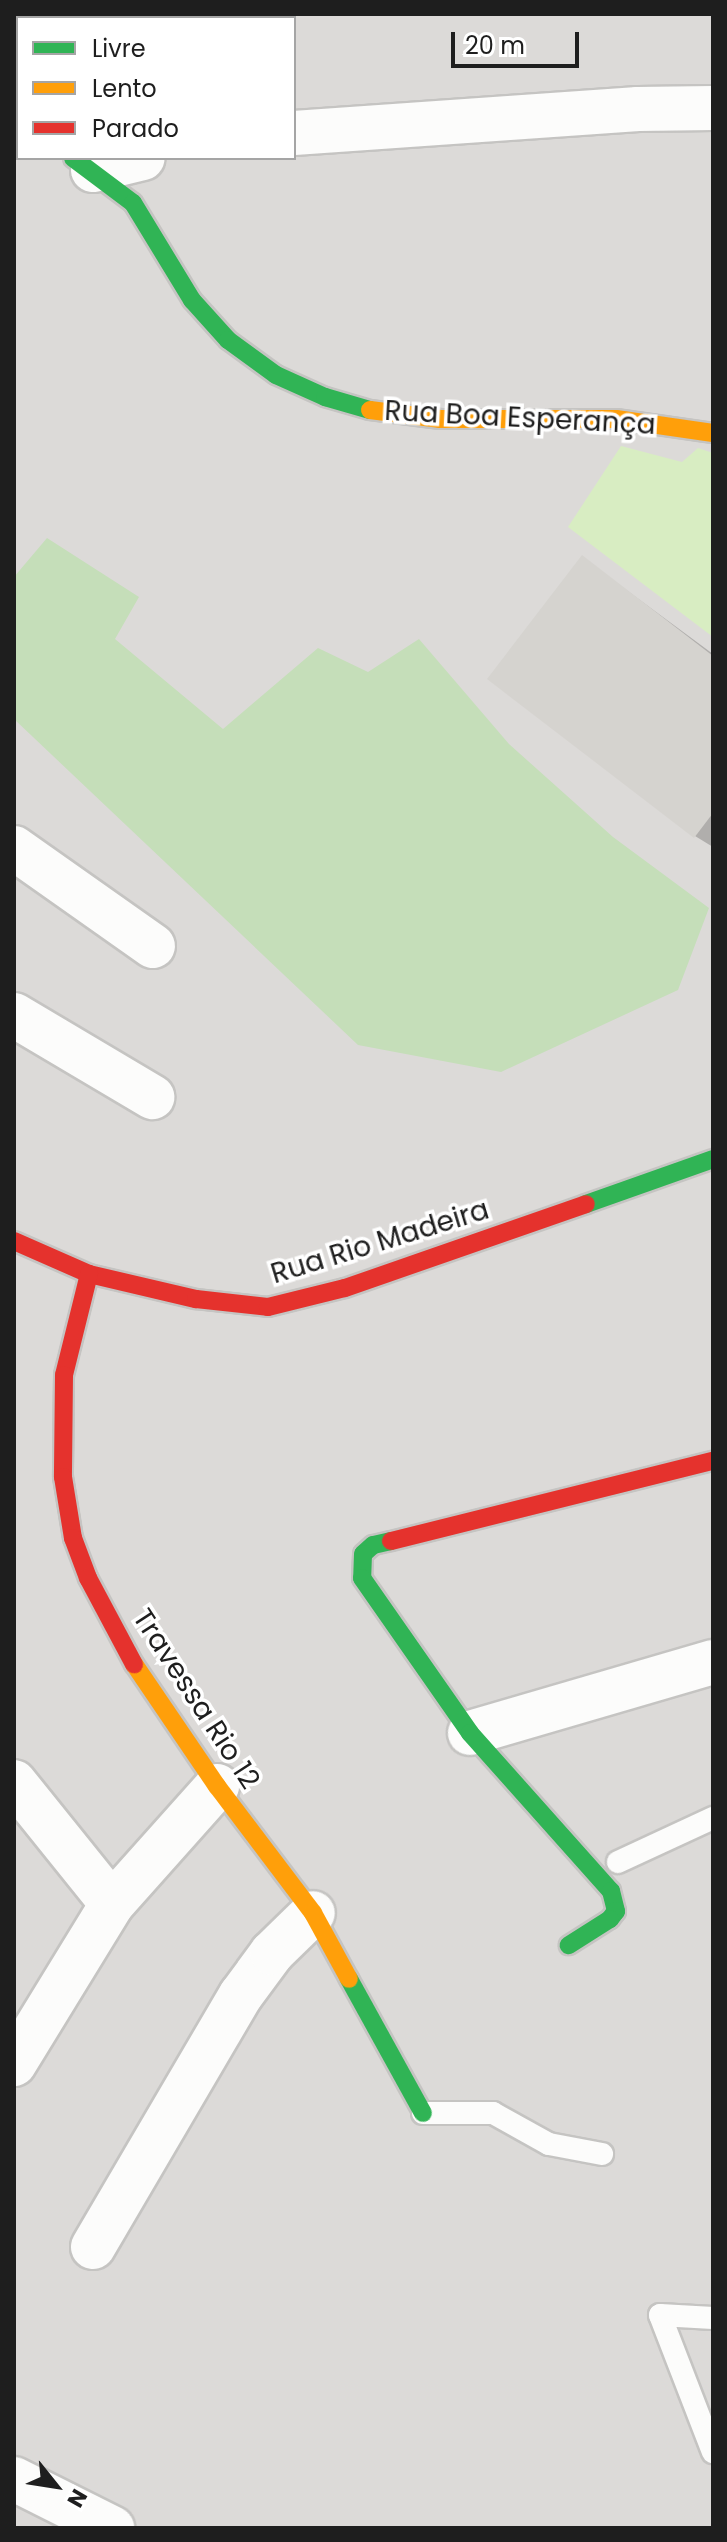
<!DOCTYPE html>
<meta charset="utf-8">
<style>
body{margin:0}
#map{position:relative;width:727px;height:2542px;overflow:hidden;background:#edebe6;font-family:Poppins,sans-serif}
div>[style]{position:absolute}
.residential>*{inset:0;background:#dcdad8}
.grass>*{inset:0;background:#d8edc2}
.forest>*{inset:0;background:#c5deb9}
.shadow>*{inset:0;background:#0003}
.building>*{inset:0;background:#d5d3cf}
.roads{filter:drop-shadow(2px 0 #c5c4c2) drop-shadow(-2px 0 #c5c4c2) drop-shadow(0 2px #c5c4c2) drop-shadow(0 -2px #c5c4c2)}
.lane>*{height:22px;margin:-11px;padding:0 11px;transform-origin:11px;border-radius:11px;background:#fcfcfb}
.street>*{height:44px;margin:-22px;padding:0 22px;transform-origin:22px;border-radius:22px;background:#fcfcfb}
.fast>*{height:18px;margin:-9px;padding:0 9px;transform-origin:9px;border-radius:9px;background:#30b455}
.slow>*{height:18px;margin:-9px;padding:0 9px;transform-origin:9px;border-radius:9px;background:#ff9f0a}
.jam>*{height:18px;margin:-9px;padding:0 9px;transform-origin:9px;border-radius:9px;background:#e5322d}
span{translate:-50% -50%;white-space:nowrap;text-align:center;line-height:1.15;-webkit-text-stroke:7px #fff;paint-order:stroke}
.street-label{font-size:28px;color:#1e1e1e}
.frame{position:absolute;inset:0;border:16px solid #1e1e1e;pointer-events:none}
.legend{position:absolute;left:16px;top:16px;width:280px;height:144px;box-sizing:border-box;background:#fff;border:2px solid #a5a5a5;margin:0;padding:10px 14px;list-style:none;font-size:24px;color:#1e1e1e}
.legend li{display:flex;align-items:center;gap:16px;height:40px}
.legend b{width:40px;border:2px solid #a5a5a5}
.north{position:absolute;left:16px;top:2446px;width:80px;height:80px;-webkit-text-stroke:6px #fff;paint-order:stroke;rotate:120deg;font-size:22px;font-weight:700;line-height:32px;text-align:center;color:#1e1e1e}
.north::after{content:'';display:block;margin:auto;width:28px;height:36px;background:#1e1e1e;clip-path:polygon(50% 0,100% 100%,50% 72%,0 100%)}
.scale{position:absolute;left:451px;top:32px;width:128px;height:36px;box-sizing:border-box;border:4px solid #1e1e1e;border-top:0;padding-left:10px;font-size:24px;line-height:28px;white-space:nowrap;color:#1e1e1e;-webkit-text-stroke:6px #fff;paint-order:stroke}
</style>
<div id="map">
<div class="residential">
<div style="clip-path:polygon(evenodd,14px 14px,713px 14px,713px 2528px,14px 2528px,14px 14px,18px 18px,294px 18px,294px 158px,18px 158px,18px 18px)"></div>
</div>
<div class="grass">
<div style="clip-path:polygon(621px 446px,682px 462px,698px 448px,713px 453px,713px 637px,568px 527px)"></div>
</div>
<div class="forest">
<div style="clip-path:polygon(47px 538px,139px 597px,115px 639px,223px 729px,318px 648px,368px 672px,419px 639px,509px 744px,613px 837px,709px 908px,678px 990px,501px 1072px,358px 1045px,14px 719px,14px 577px)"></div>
</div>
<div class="shadow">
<div style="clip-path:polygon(583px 558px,713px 654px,713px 847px,695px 836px)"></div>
</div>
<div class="building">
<div style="clip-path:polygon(582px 555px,713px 656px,713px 813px,694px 838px,487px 679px)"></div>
</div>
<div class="roads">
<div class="lane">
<div style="left:618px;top:1862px;width:105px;rotate:-24.9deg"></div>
<div style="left:423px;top:2113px;width:70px"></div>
<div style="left:493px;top:2113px;width:64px;rotate:29deg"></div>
<div style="left:549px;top:2144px;width:54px;rotate:10.7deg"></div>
<div style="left:713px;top:2318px;width:53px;rotate:-176.8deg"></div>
<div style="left:660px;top:2315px;width:147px;rotate:68.9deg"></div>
</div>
<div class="street">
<div style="left:14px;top:124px;width:5px;rotate:37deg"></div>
<div style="left:294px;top:133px;width:345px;rotate:-4deg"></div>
<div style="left:638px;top:109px;width:75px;rotate:-0.8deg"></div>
<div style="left:93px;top:170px;width:51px;rotate:-13.5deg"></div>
<div style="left:14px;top:848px;width:170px;rotate:35.2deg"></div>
<div style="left:14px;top:1015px;width:161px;rotate:30.7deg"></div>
<div style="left:470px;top:1733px;width:253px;rotate:-16.3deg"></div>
<div style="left:14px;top:1782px;width:156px;rotate:51.2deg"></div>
<div style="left:14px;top:2064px;width:188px;rotate:-58.5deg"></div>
<div style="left:112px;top:1904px;width:158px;rotate:-48.3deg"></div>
<div style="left:93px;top:2247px;width:292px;rotate:-59.6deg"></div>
<div style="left:241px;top:1995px;width:52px;rotate:-53.6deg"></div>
<div style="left:272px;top:1953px;width:57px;rotate:-44.3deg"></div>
<div style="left:14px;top:2479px;width:110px;rotate:26.6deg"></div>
</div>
<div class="fast">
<div style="left:73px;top:158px;width:75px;rotate:36.9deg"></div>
<div style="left:133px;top:203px;width:114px;rotate:58.7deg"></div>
<div style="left:192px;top:300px;width:54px;rotate:48deg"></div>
<div style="left:228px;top:340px;width:59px;rotate:36.1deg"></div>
<div style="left:276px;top:375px;width:54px;rotate:24.2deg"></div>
<div style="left:325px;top:397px;width:47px;rotate:16.1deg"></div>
<div style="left:586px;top:1204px;width:135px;rotate:-19.5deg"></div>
<div style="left:391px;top:1541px;width:18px;rotate:167deg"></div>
<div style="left:373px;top:1545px;width:13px;rotate:138deg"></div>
<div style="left:363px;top:1554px;width:24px;rotate:92deg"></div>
<div style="left:362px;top:1578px;width:189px;rotate:55.1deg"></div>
<div style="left:470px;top:1733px;width:212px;rotate:48.3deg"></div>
<div style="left:611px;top:1891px;width:21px;rotate:76deg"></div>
<div style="left:616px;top:1911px;width:10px;rotate:127deg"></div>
<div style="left:610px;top:1919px;width:49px;rotate:147.6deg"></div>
<div style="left:349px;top:1979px;width:153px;rotate:61.1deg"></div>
</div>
<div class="slow">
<div style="left:370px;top:410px;width:71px;rotate:7.3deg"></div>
<div style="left:440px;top:419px;width:176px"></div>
<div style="left:616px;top:419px;width:98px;rotate:8.2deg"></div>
<div style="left:134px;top:1664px;width:148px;rotate:55.8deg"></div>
<div style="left:217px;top:1786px;width:159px;rotate:52.9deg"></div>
<div style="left:313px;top:1913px;width:75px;rotate:61.4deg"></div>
</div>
<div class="jam">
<div style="left:14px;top:1241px;width:82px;rotate:23.7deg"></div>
<div style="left:89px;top:1274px;width:110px;rotate:13.2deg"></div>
<div style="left:196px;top:1299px;width:72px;rotate:6.3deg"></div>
<div style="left:268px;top:1307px;width:79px;rotate:-13.9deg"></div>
<div style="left:345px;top:1288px;width:255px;rotate:-19.2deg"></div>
<div style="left:89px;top:1274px;width:104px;rotate:103.9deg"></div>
<div style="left:64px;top:1375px;width:102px;rotate:90.6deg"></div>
<div style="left:63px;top:1477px;width:62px;rotate:80.7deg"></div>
<div style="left:73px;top:1538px;width:43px;rotate:69.4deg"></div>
<div style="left:88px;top:1578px;width:98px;rotate:61.9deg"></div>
<div style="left:391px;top:1541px;width:332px;rotate:-14deg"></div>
</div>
</div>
<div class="street-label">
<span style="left:520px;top:418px;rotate:3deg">Rua Boa Esperança</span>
<span style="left:380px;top:1242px;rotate:-17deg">Rua Rio Madeira</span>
<span style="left:196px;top:1699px;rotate:57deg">Travessa Rio 12</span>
</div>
<div class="frame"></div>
<ul class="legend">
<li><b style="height:10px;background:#30b455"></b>Livre</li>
<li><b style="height:10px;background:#ff9f0a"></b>Lento</li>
<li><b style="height:10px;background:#e5322d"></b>Parado</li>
</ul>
<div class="north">N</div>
<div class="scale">20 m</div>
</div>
